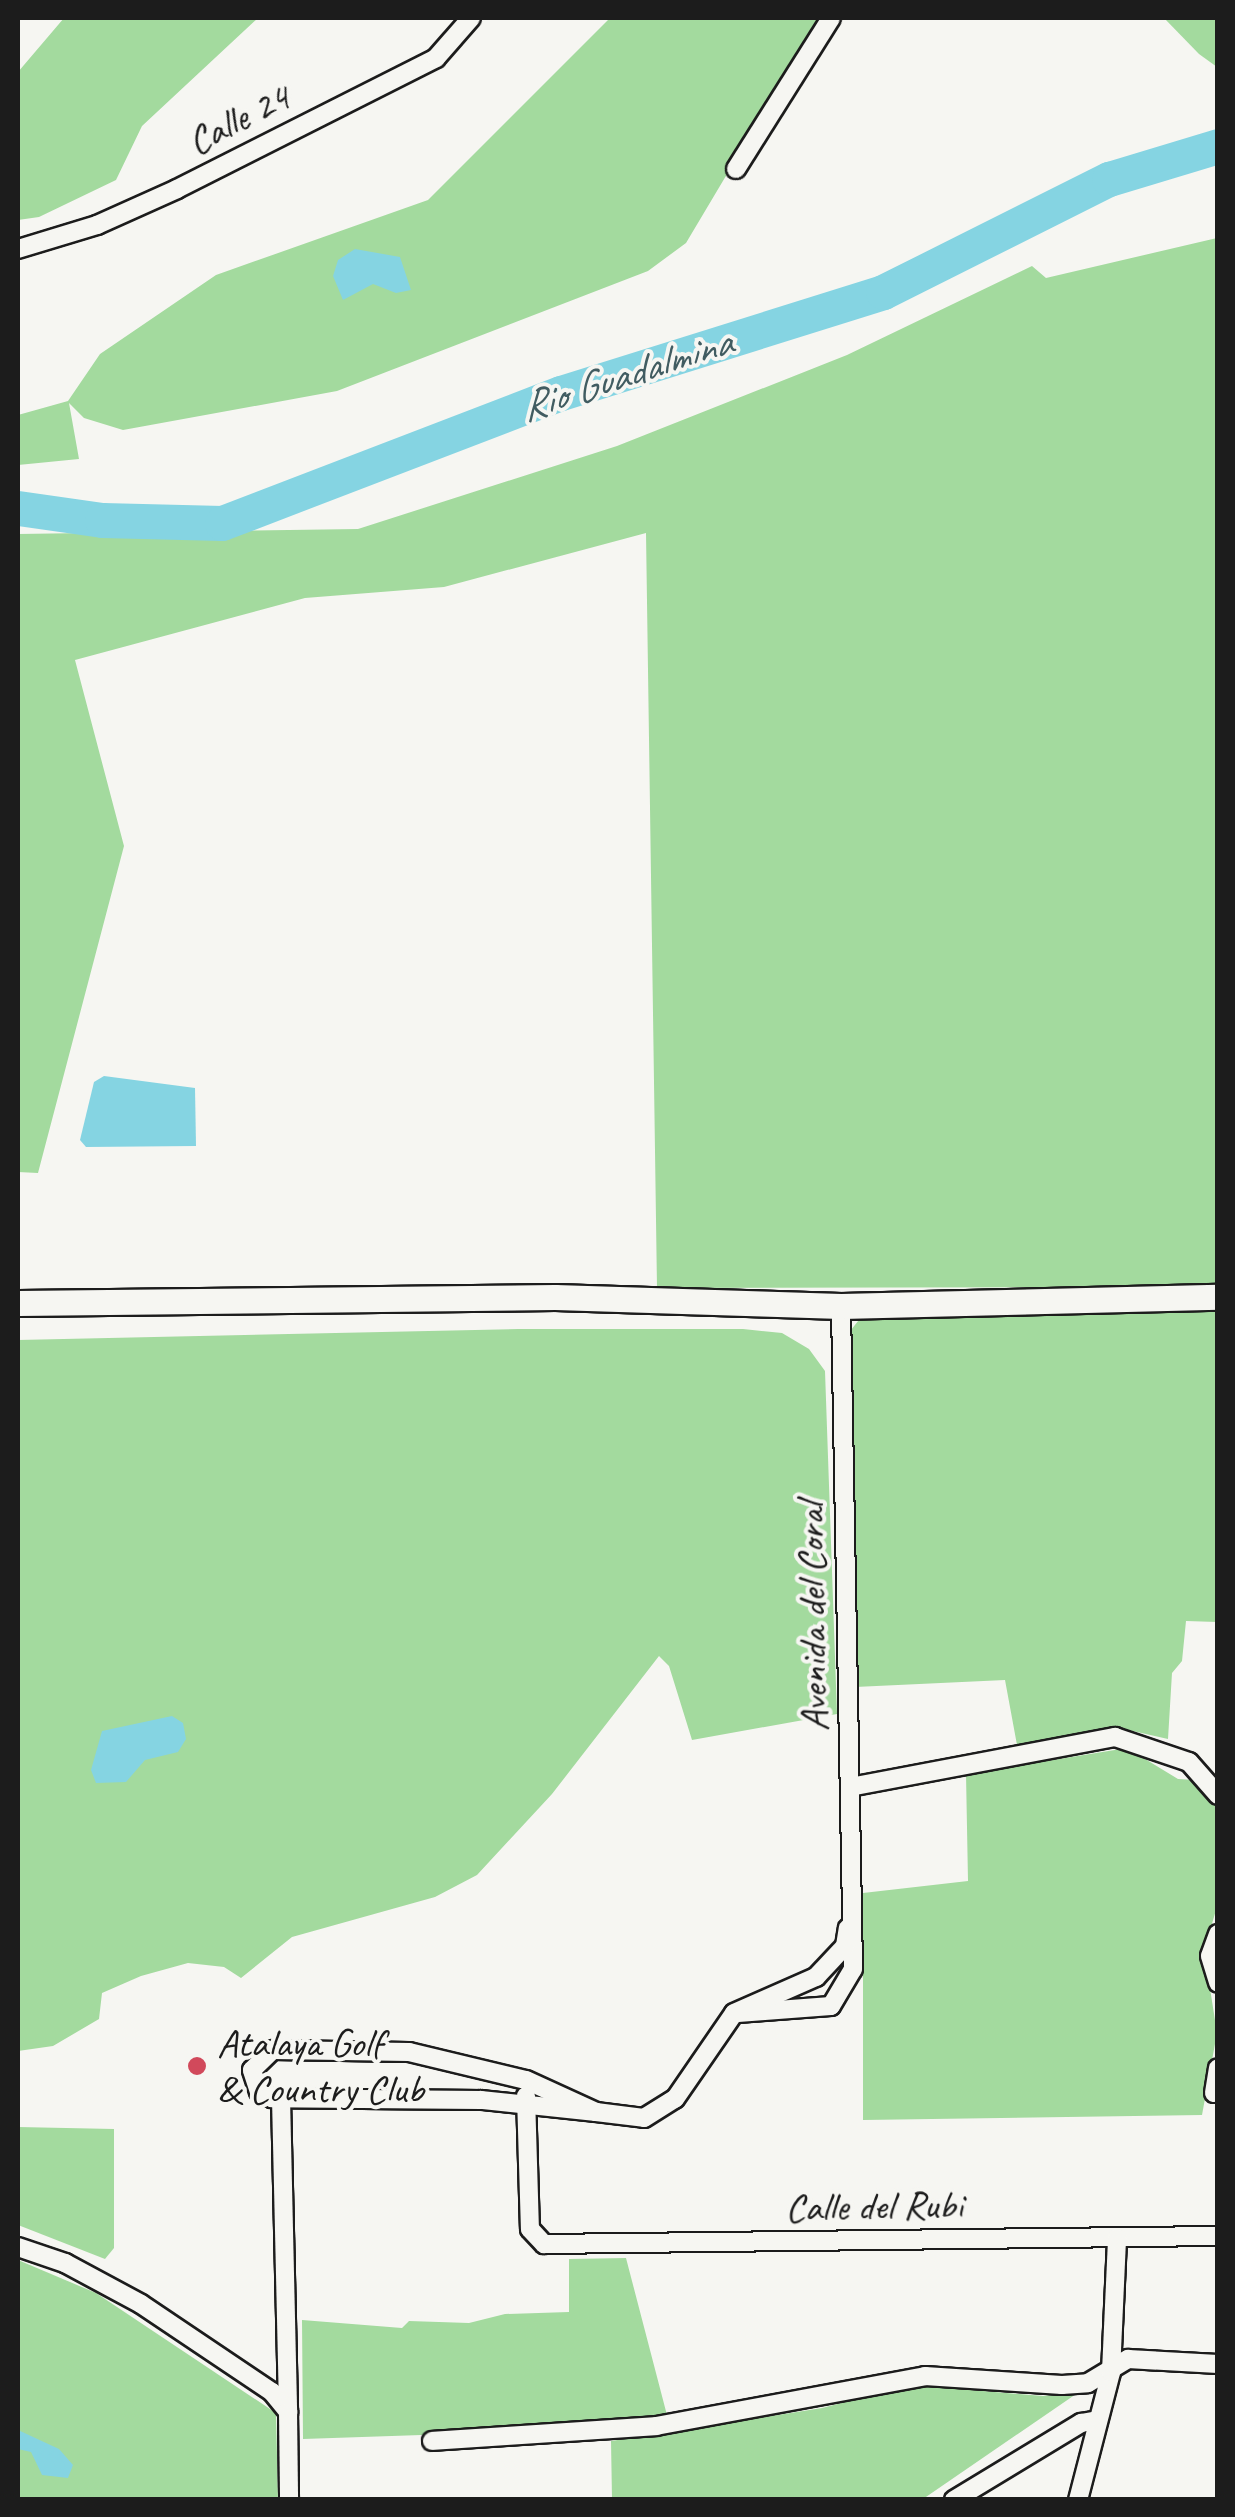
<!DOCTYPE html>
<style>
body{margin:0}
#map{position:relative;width:1235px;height:2517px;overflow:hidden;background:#f6f6f2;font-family:Caveat,sans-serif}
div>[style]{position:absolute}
.green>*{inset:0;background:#a3da9e}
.water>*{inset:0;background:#85d4e2}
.river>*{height:35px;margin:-17.5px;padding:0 17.5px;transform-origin:17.5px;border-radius:17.5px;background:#85d4e2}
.roads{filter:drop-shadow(2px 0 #1c1c1c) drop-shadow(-2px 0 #1c1c1c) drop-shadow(0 2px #1c1c1c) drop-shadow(0 -2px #1c1c1c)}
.street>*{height:18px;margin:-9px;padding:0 9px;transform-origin:9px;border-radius:9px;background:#f6f6f2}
.secondary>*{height:25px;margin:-12.5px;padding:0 12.5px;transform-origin:12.5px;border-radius:12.5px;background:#f6f6f2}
.dots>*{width:28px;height:28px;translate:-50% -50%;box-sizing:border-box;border:5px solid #f6f6f2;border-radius:50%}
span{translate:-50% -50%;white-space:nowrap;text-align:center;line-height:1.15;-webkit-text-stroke:8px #f6f6f2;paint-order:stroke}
.street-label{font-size:40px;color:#1c1c1c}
.poi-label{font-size:40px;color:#1c1c1c}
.left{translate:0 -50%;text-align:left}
.water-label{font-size:42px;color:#415c61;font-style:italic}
.frame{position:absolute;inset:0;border:20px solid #1c1c1c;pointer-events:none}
</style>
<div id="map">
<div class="green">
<div style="clip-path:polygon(64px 18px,258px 18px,142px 126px,116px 180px,39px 217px,18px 220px,18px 72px)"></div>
<div style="clip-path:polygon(610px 18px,820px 18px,686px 243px,648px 271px,337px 391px,123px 430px,84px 418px,69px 403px,79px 459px,18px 465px,18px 415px,68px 401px,100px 354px,216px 275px,428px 200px)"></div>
<div style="clip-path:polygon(1164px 18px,1217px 18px,1217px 67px,1199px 54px)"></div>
<div style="clip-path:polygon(1217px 238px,1217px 1287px,657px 1288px,646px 533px,444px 587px,305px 598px,75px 660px,124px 846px,38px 1173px,18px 1172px,18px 534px,358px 529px,617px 446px,847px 355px,1032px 266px,1046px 278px)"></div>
<div style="clip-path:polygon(1217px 1311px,1217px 1622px,1186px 1621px,1182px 1661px,1172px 1673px,1168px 1739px,1124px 1729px,1017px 1745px,1005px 1680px,855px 1687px,851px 1330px,862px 1316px)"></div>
<div style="clip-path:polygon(518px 1329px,743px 1329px,782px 1333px,809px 1349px,825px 1371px,837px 1714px,692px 1740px,669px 1666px,659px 1656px,552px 1794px,477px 1875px,435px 1897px,292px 1937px,241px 1978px,224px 1967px,188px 1963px,141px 1976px,102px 1993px,99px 2019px,53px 2046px,18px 2051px,18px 1340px)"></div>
<div style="clip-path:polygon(1127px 1748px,1178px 1779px,1195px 1780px,1218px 1808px,1217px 1907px,1204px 1950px,1217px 2033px,1202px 2115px,863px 2120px,863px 1893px,968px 1881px,966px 1774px)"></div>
<div style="clip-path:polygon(18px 2127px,114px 2129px,114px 2248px,105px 2259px,18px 2225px)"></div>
<div style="clip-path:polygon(626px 2258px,668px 2419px,565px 2430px,303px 2439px,302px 2320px,402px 2328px,409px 2321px,469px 2323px,505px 2314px,569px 2312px,569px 2259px)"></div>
<div style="clip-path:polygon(18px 2260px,96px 2293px,276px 2413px,278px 2499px,18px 2499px)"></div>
<div style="clip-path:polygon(912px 2385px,1043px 2396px,1079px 2392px,923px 2499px,612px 2499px,611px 2441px,822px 2408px)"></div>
</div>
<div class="water">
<div style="clip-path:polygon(355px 249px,400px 257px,411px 290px,396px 293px,373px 284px,343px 300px,333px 276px,338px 260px)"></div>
<div style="clip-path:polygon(104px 1076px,195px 1088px,196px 1146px,86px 1147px,80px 1140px,94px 1082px)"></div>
<div style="clip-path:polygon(172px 1716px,183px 1723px,186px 1739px,178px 1752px,145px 1760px,126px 1782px,96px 1783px,91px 1770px,102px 1731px)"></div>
<div style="clip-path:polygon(18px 2430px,59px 2449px,73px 2465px,68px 2478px,42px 2475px,31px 2452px,18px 2449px)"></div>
</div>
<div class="river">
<div style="left:18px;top:508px;width:85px;rotate:8.1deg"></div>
<div style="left:102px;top:520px;width:120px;rotate:1.4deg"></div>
<div style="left:222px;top:523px;width:363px;rotate:-21deg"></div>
<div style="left:561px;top:393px;width:337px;rotate:-17.4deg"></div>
<div style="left:883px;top:292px;width:253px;rotate:-26.6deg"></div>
<div style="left:1109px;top:179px;width:114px;rotate:-16.8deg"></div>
</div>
<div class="roads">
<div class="street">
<div style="left:736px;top:169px;width:178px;rotate:-57.8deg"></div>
<div style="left:18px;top:249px;width:83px;rotate:-16.9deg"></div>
<div style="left:97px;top:225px;width:88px;rotate:-24.2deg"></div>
<div style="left:177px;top:189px;width:290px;rotate:-26.8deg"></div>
<div style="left:436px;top:58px;width:53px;rotate:-48.8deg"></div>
<div style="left:850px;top:1787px;width:270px;rotate:-10.7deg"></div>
<div style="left:1115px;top:1737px;width:78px;rotate:18.7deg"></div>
<div style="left:1189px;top:1762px;width:44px;rotate:48.7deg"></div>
<div style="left:1218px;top:1934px;width:23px;rotate:110deg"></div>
<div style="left:1210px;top:1956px;width:28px;rotate:73deg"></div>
<div style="left:738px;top:2013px;width:93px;rotate:-4.3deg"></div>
<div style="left:831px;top:2006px;width:43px;rotate:-59.3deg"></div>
<div style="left:853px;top:1969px;width:663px;rotate:-91.04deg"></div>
<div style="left:1214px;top:2093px;width:25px;rotate:-81deg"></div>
<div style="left:526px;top:2096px;width:133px;rotate:88.3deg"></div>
<div style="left:530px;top:2229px;width:21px;rotate:47deg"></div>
<div style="left:544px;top:2244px;width:674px;rotate:-0.68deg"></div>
<div style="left:281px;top:2098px;width:314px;rotate:88.7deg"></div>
<div style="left:596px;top:2112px;width:116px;rotate:-174deg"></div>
<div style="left:481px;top:2100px;width:209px;rotate:-179.5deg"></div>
<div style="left:272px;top:2098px;width:14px;rotate:-155deg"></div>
<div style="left:259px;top:2092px;width:23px;rotate:-108deg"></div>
<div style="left:252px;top:2070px;width:29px;rotate:-44deg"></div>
<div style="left:273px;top:2050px;width:136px;rotate:0.8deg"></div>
<div style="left:409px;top:2052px;width:120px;rotate:13.5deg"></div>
<div style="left:526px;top:2080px;width:77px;rotate:24.6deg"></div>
<div style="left:596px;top:2112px;width:48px;rotate:7.1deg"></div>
<div style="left:644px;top:2118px;width:36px;rotate:-32deg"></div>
<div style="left:675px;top:2099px;width:104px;rotate:-55.5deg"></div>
<div style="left:734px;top:2013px;width:90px;rotate:-23.7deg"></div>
<div style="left:816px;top:1977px;width:42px;rotate:-46.9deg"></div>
<div style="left:845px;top:1946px;width:18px;rotate:-81deg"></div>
<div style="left:18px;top:2247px;width:50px;rotate:18.8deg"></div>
<div style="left:65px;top:2263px;width:86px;rotate:28.3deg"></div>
<div style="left:141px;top:2304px;width:158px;rotate:33.9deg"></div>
<div style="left:272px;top:2392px;width:26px;rotate:51deg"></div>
<div style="left:288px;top:2412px;width:88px;rotate:89.3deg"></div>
<div style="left:432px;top:2441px;width:225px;rotate:-3.8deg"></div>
<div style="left:656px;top:2426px;width:274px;rotate:-10.5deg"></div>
<div style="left:925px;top:2376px;width:137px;rotate:3.8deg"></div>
<div style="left:1062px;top:2385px;width:26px;rotate:-4deg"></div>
<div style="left:1088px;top:2383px;width:47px;rotate:-31deg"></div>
<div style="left:1128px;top:2359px;width:90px;rotate:3.2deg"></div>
<div style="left:954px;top:2500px;width:149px;rotate:-31.2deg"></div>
<div style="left:1081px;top:2423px;width:17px;rotate:-10deg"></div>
<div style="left:1078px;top:2500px;width:132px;rotate:-75.5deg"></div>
<div style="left:1111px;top:2372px;width:134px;rotate:-87.4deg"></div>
</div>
<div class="secondary">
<div style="left:18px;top:1303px;width:537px;rotate:-0.64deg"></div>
<div style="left:555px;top:1297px;width:286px;rotate:1.8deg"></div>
<div style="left:841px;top:1306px;width:377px;rotate:-1.4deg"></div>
</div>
</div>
<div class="dots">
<div style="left:197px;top:2066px;background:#d1495b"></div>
</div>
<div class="street-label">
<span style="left:238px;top:119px;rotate:-27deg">Calle 24</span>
<span style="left:812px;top:1617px;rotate:-91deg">Avenida del Coral</span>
<span style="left:874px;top:2206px;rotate:-1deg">Calle del Rubi</span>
</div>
<div class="poi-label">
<span class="left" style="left:217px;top:2066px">Atalaya Golf<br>&amp; Country Club</span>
</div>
<div class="water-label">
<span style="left:626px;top:375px;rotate:-18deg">Rio Guadalmina</span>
</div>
<div class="frame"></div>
</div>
